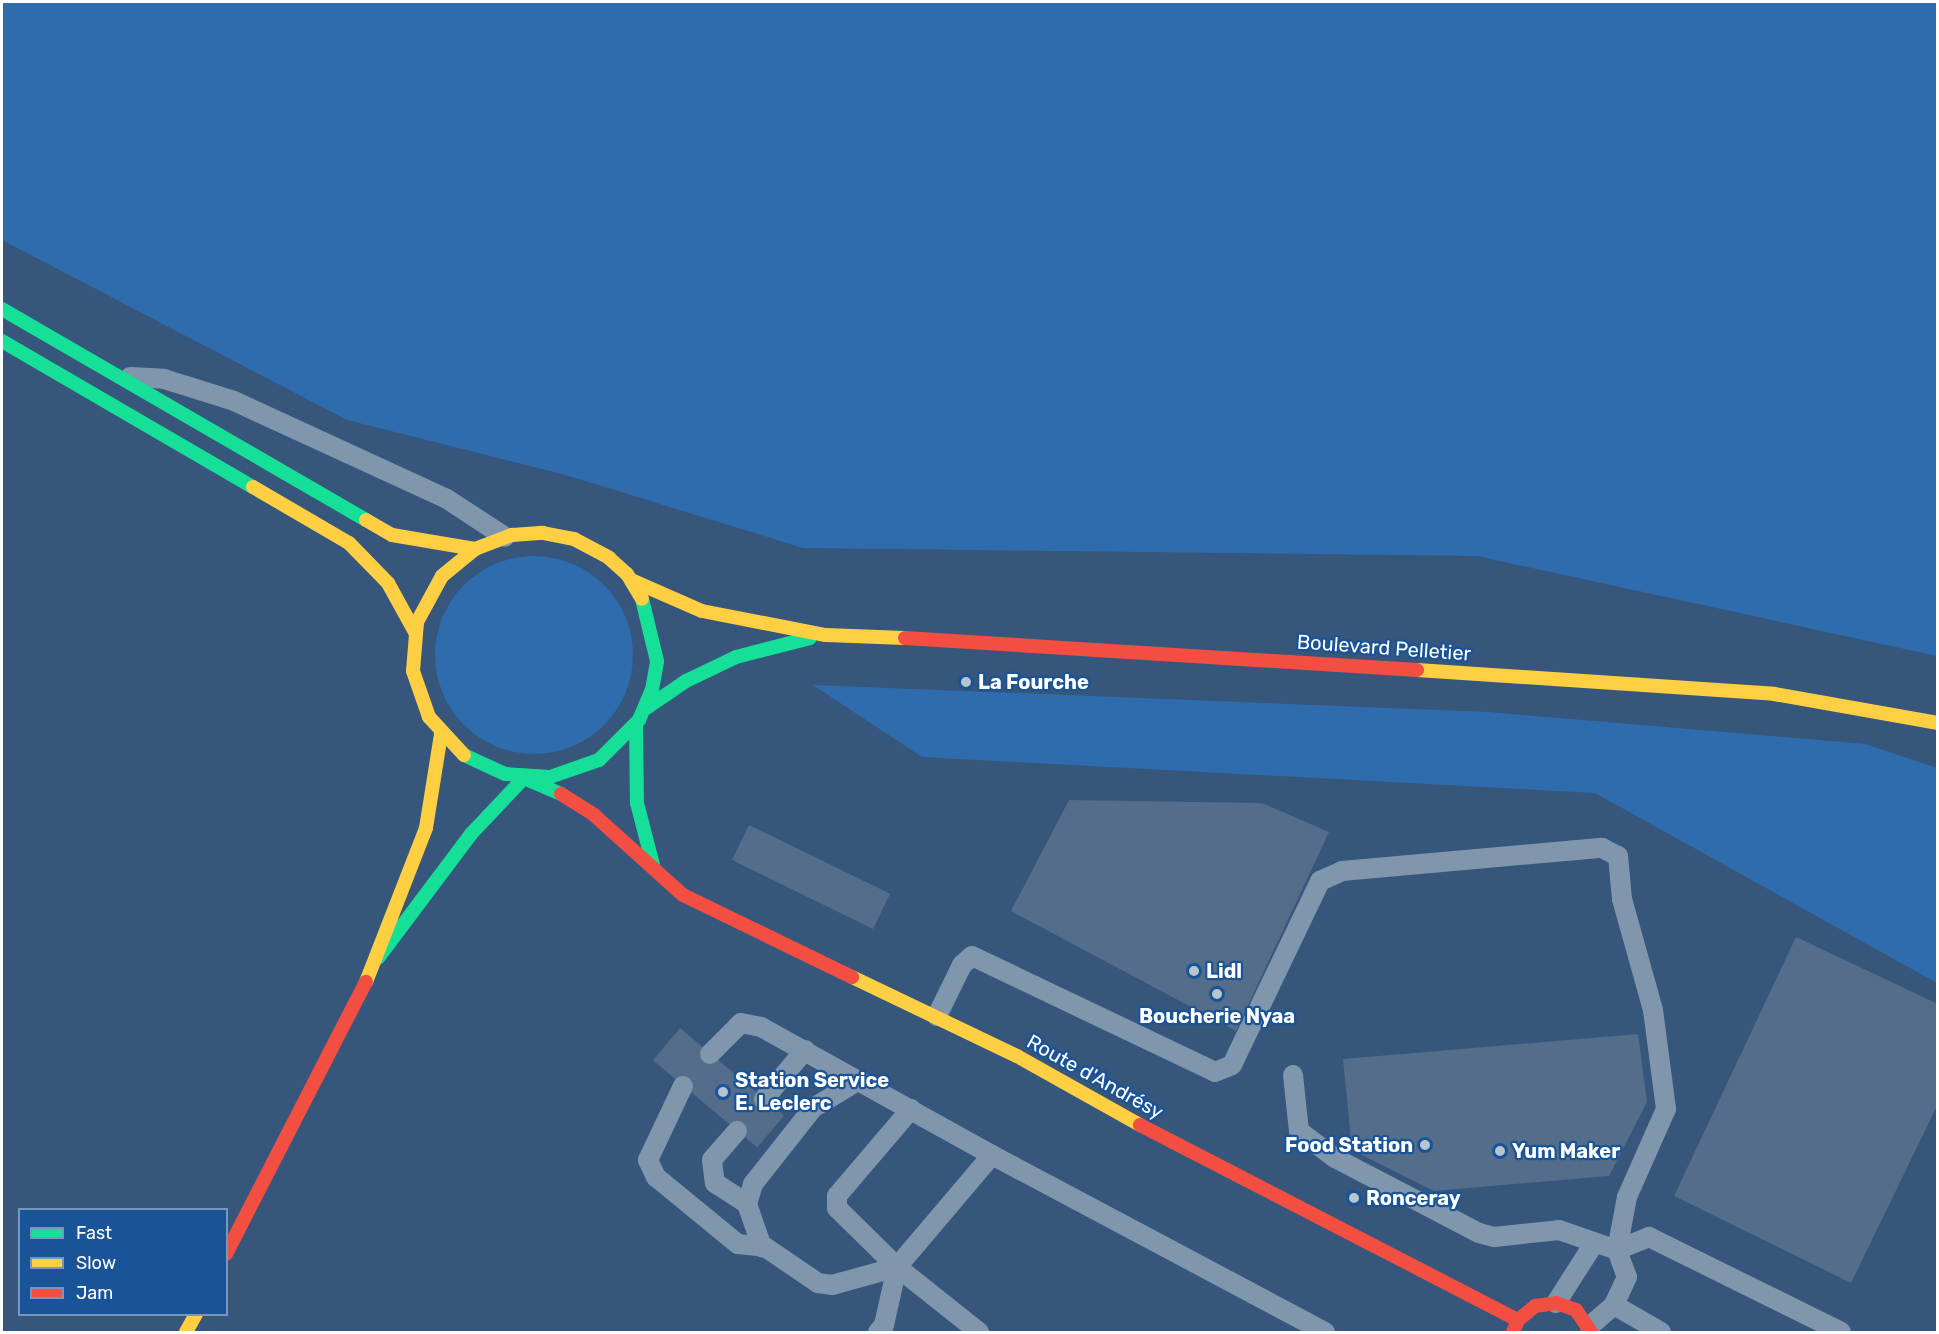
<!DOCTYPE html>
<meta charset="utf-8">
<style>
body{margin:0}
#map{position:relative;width:1939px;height:1334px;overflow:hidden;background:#36567b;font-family:Rubik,sans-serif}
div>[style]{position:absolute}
.green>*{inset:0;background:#2e6cae}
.round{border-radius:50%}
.building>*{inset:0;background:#536d8a;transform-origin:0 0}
.lane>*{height:20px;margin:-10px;padding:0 10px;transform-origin:10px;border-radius:10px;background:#8096ad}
.fast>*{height:14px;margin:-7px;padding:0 7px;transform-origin:7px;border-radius:7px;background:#16e098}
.slow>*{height:14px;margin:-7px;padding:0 7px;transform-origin:7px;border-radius:7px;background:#ffcf43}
.jam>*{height:14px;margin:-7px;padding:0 7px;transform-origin:7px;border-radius:7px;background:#f24e42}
.dots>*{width:16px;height:16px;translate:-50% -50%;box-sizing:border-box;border:3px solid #195498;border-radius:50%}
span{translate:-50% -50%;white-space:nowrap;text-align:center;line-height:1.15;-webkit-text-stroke:4.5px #195498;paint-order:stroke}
.street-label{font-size:20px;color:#fff}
.poi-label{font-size:20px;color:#fff;font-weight:700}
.left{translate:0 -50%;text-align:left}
.right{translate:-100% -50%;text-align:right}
.frame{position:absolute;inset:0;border:3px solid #fff;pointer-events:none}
.legend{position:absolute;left:18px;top:1208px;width:210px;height:108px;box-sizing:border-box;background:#195498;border:2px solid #7598c1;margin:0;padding:8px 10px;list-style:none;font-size:18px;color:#fff}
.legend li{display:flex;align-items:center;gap:12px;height:30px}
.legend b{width:30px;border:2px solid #7598c1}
</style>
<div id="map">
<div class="green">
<div style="clip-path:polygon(2px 2px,1937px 2px,1937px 656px,1477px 556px,803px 548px,566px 475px,347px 420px,2px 240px)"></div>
<div class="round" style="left:435px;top:556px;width:198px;height:198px"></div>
<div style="clip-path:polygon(813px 685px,1489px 712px,1865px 744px,1937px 768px,1937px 983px,1595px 793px,922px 757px)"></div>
</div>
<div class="building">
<div style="clip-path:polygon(1069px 800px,1262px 803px,1329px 832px,1236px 1031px,1011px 911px)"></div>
<div style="left:749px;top:825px;width:157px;height:39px;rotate:26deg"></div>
<div style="clip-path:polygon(1796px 937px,1938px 1004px,1938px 1104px,1851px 1283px,1674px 1196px)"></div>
<div style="left:680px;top:1028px;width:136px;height:42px;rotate:40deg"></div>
<div style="clip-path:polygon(1638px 1034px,1647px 1102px,1609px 1176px,1434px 1191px,1352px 1150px,1343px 1059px)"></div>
</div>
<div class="lane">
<div style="left:130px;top:377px;width:34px;rotate:3deg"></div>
<div style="left:164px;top:379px;width:73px;rotate:17.4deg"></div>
<div style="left:234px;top:401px;width:234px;rotate:24.7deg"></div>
<div style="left:447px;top:499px;width:69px;rotate:33.2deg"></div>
<div style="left:937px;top:1016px;width:57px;rotate:-63.9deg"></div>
<div style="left:962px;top:965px;width:13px;rotate:-42deg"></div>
<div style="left:972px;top:956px;width:269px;rotate:25.5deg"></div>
<div style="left:1215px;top:1072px;width:18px;rotate:-22deg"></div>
<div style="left:1232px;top:1065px;width:204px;rotate:-64.4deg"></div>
<div style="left:1320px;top:881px;width:24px;rotate:-24deg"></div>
<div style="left:1342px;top:871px;width:261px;rotate:-5.1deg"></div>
<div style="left:1602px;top:848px;width:18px;rotate:27deg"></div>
<div style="left:1618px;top:856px;width:43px;rotate:84.7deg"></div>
<div style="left:1622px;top:899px;width:115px;rotate:74.4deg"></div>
<div style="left:1653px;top:1010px;width:100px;rotate:82.5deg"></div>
<div style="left:1666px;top:1109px;width:96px;rotate:113.9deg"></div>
<div style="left:1627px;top:1197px;width:54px;rotate:100.7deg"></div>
<div style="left:1617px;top:1250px;width:29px;rotate:70deg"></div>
<div style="left:1627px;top:1277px;width:31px;rotate:115deg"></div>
<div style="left:1614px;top:1305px;width:32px;rotate:139deg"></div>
<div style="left:710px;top:1054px;width:44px;rotate:-45deg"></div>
<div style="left:741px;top:1023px;width:20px;rotate:11deg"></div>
<div style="left:761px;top:1027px;width:264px;rotate:29deg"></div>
<div style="left:1293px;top:1075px;width:56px;rotate:83.9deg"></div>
<div style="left:1299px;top:1131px;width:45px;rotate:36.9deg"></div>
<div style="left:1335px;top:1158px;width:162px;rotate:27.5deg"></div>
<div style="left:1479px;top:1233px;width:16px;rotate:15deg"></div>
<div style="left:1494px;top:1237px;width:65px;rotate:-6.1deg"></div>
<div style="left:1559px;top:1230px;width:61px;rotate:19deg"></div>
<div style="left:1617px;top:1250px;width:35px;rotate:-22deg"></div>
<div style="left:1649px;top:1237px;width:214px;rotate:26.3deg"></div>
<div style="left:683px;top:1086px;width:82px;rotate:115.3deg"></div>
<div style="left:648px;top:1160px;width:19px;rotate:65deg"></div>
<div style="left:656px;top:1177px;width:106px;rotate:39.3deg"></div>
<div style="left:738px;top:1244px;width:27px;rotate:6deg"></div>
<div style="left:765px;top:1247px;width:64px;rotate:34.2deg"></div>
<div style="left:818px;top:1283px;width:14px;rotate:8deg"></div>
<div style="left:832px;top:1285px;width:67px;rotate:-15.5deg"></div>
<div style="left:897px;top:1267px;width:147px;rotate:-49.7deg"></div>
<div style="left:992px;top:1155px;width:377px;rotate:28deg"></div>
<div style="left:764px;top:1099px;width:64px;rotate:-50.1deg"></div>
<div style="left:911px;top:1109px;width:114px;rotate:130.4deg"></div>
<div style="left:837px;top:1196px;width:12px;rotate:90deg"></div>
<div style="left:837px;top:1208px;width:84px;rotate:44.5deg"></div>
<div style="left:897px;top:1267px;width:105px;rotate:38.4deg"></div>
<div style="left:737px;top:1131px;width:38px;rotate:131deg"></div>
<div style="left:712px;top:1160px;width:23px;rotate:83deg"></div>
<div style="left:715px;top:1183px;width:38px;rotate:33deg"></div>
<div style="left:747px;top:1204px;width:46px;rotate:70.8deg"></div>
<div style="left:747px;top:1204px;width:21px;rotate:-73deg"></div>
<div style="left:753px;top:1184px;width:97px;rotate:-51.7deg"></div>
<div style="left:813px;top:1108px;width:54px;rotate:-31.3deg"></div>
<div style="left:1556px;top:1303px;width:69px;rotate:-57.5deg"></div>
<div style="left:1614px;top:1305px;width:54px;rotate:29.9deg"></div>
<div style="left:878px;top:1332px;width:9px;rotate:-49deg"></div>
<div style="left:884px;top:1325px;width:59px;rotate:-77.4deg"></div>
</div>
<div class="fast">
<div style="left:2px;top:309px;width:421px;rotate:30.1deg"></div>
<div style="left:2px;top:341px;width:290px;rotate:30.2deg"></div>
<div style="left:645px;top:709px;width:50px;rotate:-34.3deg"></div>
<div style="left:686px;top:681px;width:55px;rotate:-25.6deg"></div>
<div style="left:736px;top:657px;width:76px;rotate:-14.4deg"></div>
<div style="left:636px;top:724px;width:79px;rotate:89.3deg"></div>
<div style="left:637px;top:803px;width:64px;rotate:75.5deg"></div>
<div style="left:464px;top:755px;width:45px;rotate:24.9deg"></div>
<div style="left:505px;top:774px;width:45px;rotate:3.8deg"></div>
<div style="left:550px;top:777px;width:52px;rotate:-19.1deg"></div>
<div style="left:599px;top:760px;width:57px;rotate:-45deg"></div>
<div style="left:639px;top:720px;width:33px;rotate:-67deg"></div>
<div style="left:652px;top:690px;width:29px;rotate:-80deg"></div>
<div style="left:657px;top:661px;width:64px;rotate:-103.6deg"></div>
<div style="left:378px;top:958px;width:155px;rotate:-53.1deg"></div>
<div style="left:471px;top:834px;width:77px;rotate:-46.6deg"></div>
<div style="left:524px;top:778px;width:40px;rotate:23.4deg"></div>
</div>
<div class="slow">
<div style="left:253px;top:487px;width:111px;rotate:30.3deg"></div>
<div style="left:349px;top:543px;width:56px;rotate:45.7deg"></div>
<div style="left:388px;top:583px;width:56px;rotate:61.1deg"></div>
<div style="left:366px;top:520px;width:30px;rotate:30deg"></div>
<div style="left:392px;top:535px;width:84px;rotate:9.6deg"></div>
<div style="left:475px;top:549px;width:40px;rotate:-21deg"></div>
<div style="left:512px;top:535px;width:31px;rotate:-4deg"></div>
<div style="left:543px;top:533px;width:32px;rotate:11deg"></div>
<div style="left:574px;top:539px;width:40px;rotate:28deg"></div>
<div style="left:609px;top:558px;width:24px;rotate:42deg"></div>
<div style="left:627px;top:574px;width:29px;rotate:59deg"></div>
<div style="left:631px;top:580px;width:77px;rotate:23.6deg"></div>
<div style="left:702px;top:611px;width:126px;rotate:11deg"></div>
<div style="left:826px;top:635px;width:79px;rotate:2.2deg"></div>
<div style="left:1417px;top:670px;width:358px;rotate:3.8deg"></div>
<div style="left:1774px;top:694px;width:167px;rotate:10deg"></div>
<div style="left:464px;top:755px;width:52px;rotate:-132.6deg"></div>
<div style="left:429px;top:717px;width:49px;rotate:-109.2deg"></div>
<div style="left:413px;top:671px;width:49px;rotate:-85.3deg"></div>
<div style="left:417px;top:622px;width:52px;rotate:-61.5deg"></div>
<div style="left:442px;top:576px;width:43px;rotate:-39.3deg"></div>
<div style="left:852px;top:977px;width:183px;rotate:25.6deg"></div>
<div style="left:1017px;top:1056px;width:141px;rotate:29.3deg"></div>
<div style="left:366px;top:982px;width:165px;rotate:-68.7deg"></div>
<div style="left:426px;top:828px;width:95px;rotate:-80.9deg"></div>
<div style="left:186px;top:1332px;width:21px;rotate:-61deg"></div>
</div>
<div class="jam">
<div style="left:905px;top:638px;width:513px;rotate:3.58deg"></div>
<div style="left:561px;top:794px;width:39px;rotate:32deg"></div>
<div style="left:594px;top:815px;width:120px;rotate:42deg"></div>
<div style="left:683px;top:895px;width:188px;rotate:25.9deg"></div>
<div style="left:1140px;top:1125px;width:425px;rotate:27.3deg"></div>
<div style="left:226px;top:1254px;width:306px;rotate:-62.8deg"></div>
<div style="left:1513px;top:1332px;width:13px;rotate:-67deg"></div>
<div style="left:1518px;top:1320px;width:22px;rotate:-39deg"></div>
<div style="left:1535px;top:1306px;width:21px;rotate:-8deg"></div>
<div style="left:1556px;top:1303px;width:21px;rotate:19deg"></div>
<div style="left:1576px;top:1310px;width:27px;rotate:56deg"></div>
</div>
<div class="dots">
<div style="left:966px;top:682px;background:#b9c4d1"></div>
<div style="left:1194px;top:971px;background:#b9c4d1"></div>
<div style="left:1217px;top:994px;background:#b9c4d1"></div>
<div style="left:723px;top:1092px;background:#b9c4d1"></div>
<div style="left:1425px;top:1145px;background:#b9c4d1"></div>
<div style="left:1500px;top:1151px;background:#b9c4d1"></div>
<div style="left:1354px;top:1198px;background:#b9c4d1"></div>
</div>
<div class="street-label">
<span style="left:1384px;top:648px;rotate:4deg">Boulevard Pelletier</span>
<span style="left:1095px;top:1077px;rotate:29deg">Route d'Andrésy</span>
</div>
<div class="poi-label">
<span class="left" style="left:978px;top:682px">La Fourche</span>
<span class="left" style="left:1206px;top:971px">Lidl</span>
<span style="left:1217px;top:1016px">Boucherie Nyaa</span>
<span class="left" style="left:735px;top:1092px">Station Service<br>E. Leclerc</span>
<span class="right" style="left:1413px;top:1145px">Food Station</span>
<span class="left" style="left:1512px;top:1151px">Yum Maker</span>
<span class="left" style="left:1366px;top:1198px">Ronceray</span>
</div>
<div class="frame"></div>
<ul class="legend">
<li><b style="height:8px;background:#16e098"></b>Fast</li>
<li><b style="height:8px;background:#ffcf43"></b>Slow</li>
<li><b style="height:8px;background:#f24e42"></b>Jam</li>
</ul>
</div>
